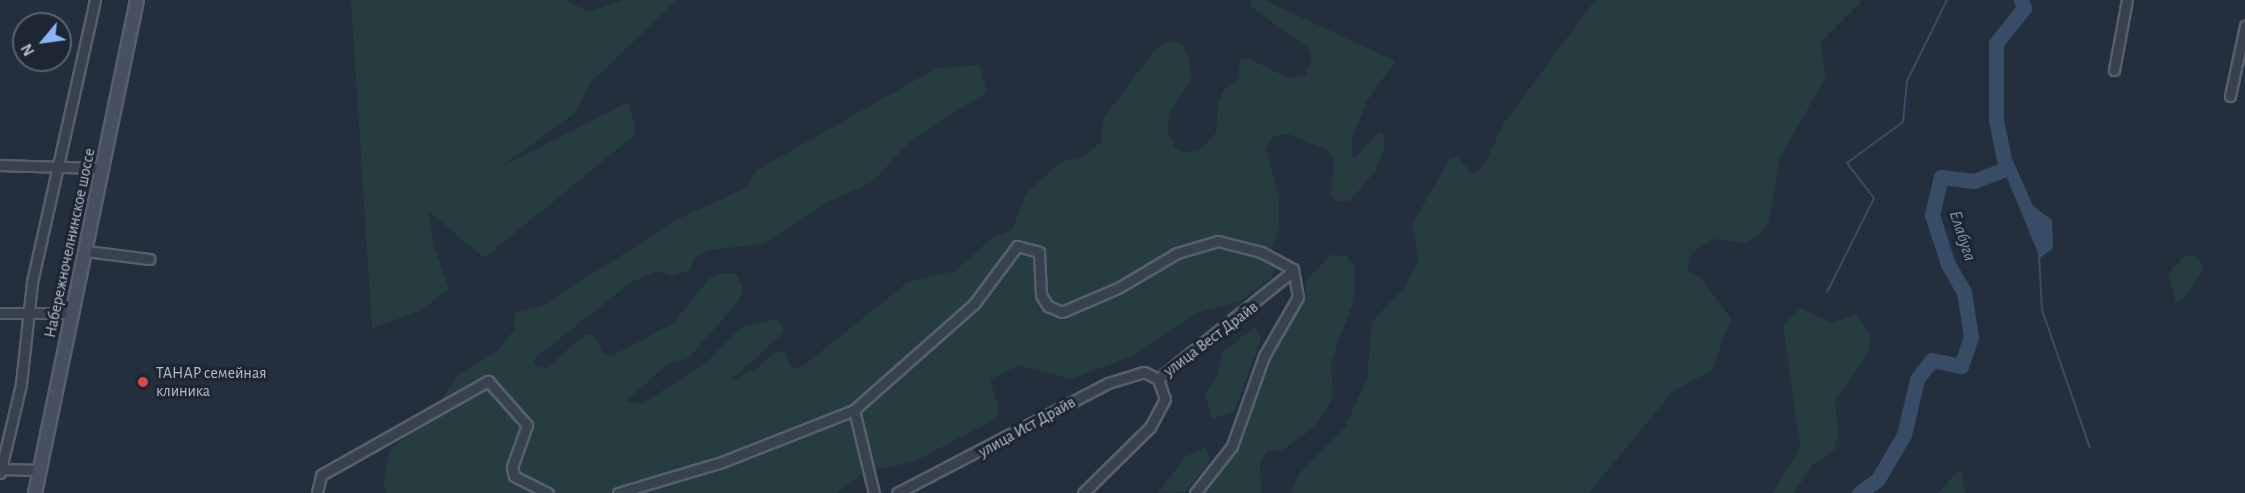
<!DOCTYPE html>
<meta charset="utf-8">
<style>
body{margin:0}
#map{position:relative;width:2245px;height:493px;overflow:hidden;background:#242f3e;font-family:"Alegreya Sans",sans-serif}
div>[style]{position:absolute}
.green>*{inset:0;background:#263c3f}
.water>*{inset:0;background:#394c67}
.stream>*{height:2px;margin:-1px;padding:0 1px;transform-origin:1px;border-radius:1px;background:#394c67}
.river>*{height:15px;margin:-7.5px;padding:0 7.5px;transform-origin:7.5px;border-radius:7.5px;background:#394c67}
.roads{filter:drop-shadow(2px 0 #565f6c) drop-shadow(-2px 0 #565f6c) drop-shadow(0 2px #565f6c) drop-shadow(0 -2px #565f6c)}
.street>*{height:9px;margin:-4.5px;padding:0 4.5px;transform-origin:4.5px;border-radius:4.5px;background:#38414e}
.secondary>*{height:12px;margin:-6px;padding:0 6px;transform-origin:6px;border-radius:6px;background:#465061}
.dots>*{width:16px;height:16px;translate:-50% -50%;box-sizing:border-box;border:3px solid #1d2633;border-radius:50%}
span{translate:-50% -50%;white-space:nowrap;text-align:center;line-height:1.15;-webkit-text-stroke:6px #1d2633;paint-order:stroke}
.street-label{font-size:16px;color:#b4bcc9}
.poi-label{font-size:16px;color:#b4bcc9}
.left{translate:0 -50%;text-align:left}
.water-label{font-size:18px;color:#7c92b1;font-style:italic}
.north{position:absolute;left:12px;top:12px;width:60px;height:60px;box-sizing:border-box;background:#1d2633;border:2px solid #59626f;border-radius:50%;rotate:241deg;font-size:16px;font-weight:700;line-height:24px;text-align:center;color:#b4bcc9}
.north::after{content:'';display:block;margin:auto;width:21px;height:27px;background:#8ab4f8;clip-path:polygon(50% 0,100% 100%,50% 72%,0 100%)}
</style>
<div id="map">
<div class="green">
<div style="clip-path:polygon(351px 0,564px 0,589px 12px,623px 0,677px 0,591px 82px,574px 114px,502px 166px,629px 102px,636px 134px,484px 258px,429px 211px,433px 244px,449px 289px,420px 311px,372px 328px)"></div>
<div style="clip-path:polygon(1252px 0,1264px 0,1395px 61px,1367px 101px,1353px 136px,1351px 156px,1356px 158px,1376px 134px,1382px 132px,1385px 146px,1375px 171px,1350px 201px,1337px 202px,1331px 195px,1334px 161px,1329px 151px,1288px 134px,1272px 137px,1266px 150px,1279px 198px,1279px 227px,1270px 255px,1275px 268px,1271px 278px,1239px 302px,1197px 313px,1130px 357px,1071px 379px,1018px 365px,990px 380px,999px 409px,996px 419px,913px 462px,864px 472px,837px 493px,387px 493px,383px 484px,390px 449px,427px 422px,458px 374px,499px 350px,514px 330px,515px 312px,540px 307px,680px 218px,746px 188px,755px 171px,937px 68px,979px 65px,987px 92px,914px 138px,872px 182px,826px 203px,763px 244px,708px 250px,695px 257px,690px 270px,673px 276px,659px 271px,633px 281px,535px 358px,533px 365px,546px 368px,586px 334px,594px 335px,603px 353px,612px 356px,672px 324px,709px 279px,721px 273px,736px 274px,743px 288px,739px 300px,689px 358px,668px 364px,626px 401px,642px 404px,709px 360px,741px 327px,778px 319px,784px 332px,729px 382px,759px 367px,776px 351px,785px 352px,792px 369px,803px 366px,908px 282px,955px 271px,992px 238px,1012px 230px,1027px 192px,1063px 161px,1082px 157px,1101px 142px,1104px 117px,1155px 50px,1169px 40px,1180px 43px,1189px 57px,1191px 81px,1170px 111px,1167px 130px,1175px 148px,1186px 153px,1201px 149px,1216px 133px,1218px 103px,1225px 88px,1238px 80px,1240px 60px,1248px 58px,1288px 78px,1305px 76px,1312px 59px,1308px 48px,1250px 6px)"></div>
<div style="clip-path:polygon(1595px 0,1863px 0,1820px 43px,1826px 77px,1780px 157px,1769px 221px,1760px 235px,1745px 243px,1714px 239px,1691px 253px,1687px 272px,1700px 276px,1731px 319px,1712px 370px,1673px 391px,1589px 493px,1291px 493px,1299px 474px,1345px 427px,1367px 379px,1372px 322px,1406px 285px,1419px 259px,1412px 225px,1450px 158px,1459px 157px,1472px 175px,1482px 169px,1504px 123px)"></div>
<div style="clip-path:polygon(1330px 255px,1346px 256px,1354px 266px,1354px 299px,1331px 363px,1333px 397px,1316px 426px,1282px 450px,1267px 451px,1260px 463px,1261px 493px,1203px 493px,1236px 450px,1272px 355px,1305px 299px,1306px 281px)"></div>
<div style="clip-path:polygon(2186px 255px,2198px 257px,2204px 269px,2184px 299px,2176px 302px,2168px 273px)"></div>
<div style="clip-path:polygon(1801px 308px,1832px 323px,1856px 314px,1870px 334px,1869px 351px,1835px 400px,1838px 434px,1834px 450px,1813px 464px,1794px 493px,1773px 493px,1800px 447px,1783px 324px)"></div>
<div style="clip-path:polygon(1254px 327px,1261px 338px,1234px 412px,1212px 419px,1205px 395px,1217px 377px,1223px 352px)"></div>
<div style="clip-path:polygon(1206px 447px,1210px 461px,1185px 492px,1158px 493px,1185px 457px)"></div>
<div style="clip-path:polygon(1961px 469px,1965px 493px,1939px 493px,1941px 490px)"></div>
</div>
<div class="water">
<div style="clip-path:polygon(2010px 154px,2033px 206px,2052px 220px,2053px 248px,2040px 258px,2007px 178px)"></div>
</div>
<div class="stream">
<div style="left:2039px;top:255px;width:55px;rotate:86.9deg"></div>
<div style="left:2042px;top:310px;width:146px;rotate:70.8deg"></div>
<div style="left:1827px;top:292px;width:105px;rotate:-63.4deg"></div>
<div style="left:1874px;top:198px;width:44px;rotate:-127.6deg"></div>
<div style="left:1847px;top:163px;width:69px;rotate:-36.2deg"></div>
<div style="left:1903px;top:122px;width:41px;rotate:-84.4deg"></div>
<div style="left:1907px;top:81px;width:90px;rotate:-63.7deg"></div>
</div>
<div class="river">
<div style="left:1859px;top:493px;width:24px;rotate:-36deg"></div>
<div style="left:1878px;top:479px;width:51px;rotate:-59.4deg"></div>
<div style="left:1904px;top:435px;width:57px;rotate:-76.9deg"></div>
<div style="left:1917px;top:379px;width:24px;rotate:-52deg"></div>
<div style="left:1932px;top:360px;width:30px;rotate:12deg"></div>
<div style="left:1961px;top:366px;width:31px;rotate:-71deg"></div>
<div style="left:1971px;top:337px;width:46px;rotate:-98.8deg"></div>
<div style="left:1964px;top:292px;width:32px;rotate:-120deg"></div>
<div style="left:1948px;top:264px;width:52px;rotate:-108.1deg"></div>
<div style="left:1932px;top:215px;width:39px;rotate:-77deg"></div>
<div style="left:1941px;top:177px;width:33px;rotate:7deg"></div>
<div style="left:1974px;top:181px;width:34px;rotate:-21deg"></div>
<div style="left:2006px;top:169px;width:50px;rotate:-101.5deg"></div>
<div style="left:1996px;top:120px;width:77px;rotate:-90deg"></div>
<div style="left:1996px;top:43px;width:45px;rotate:-51.3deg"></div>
<div style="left:2024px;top:8px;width:9px;rotate:-111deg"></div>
</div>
<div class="roads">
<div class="street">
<div style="left:2114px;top:70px;width:71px;rotate:-79.5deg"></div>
<div style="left:2230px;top:96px;width:72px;rotate:-77.9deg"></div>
<div style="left:0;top:165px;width:103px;rotate:1.7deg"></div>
<div style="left:86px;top:251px;width:64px;rotate:7.2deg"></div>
<div style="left:0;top:313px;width:73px"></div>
<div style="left:1158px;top:379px;width:173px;rotate:-38.7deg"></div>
<div style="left:854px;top:410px;width:85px;rotate:76.5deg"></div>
<div style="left:0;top:469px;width:40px;rotate:1.4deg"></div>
<div style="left:0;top:473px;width:91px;rotate:-76.7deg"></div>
<div style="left:21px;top:384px;width:103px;rotate:-83.8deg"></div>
<div style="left:32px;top:282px;width:289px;rotate:-77.4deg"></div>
<div style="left:317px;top:493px;width:18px;rotate:-77deg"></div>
<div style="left:321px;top:475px;width:192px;rotate:-29.4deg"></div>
<div style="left:488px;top:381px;width:59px;rotate:48.4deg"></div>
<div style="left:527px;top:425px;width:45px;rotate:109.7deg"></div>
<div style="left:512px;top:467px;width:9px;rotate:77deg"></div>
<div style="left:514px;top:476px;width:38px;rotate:27deg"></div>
<div style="left:618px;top:493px;width:109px;rotate:-16.6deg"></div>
<div style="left:722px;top:462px;width:142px;rotate:-21.5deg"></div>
<div style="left:854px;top:410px;width:160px;rotate:-41.5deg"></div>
<div style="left:974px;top:304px;width:72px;rotate:-53.4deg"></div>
<div style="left:1017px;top:246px;width:23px;rotate:15deg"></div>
<div style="left:1039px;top:252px;width:43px;rotate:87.3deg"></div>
<div style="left:1041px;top:295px;width:13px;rotate:58deg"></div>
<div style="left:1048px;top:306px;width:15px;rotate:23deg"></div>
<div style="left:1062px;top:312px;width:61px;rotate:-23.2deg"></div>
<div style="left:1118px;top:288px;width:69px;rotate:-30.7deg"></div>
<div style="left:1177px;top:253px;width:43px;rotate:-16.3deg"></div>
<div style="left:1218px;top:241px;width:44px;rotate:14.3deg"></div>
<div style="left:1261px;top:252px;width:36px;rotate:28deg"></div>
<div style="left:1293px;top:269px;width:28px;rotate:80deg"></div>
<div style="left:1298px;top:297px;width:68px;rotate:120deg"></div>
<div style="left:1264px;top:356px;width:96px;rotate:109.6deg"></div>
<div style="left:1232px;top:446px;width:60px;rotate:128.2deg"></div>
<div style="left:897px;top:493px;width:238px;rotate:-27.5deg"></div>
<div style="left:1108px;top:383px;width:38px;rotate:-17deg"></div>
<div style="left:1144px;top:372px;width:16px;rotate:27deg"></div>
<div style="left:1158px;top:379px;width:21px;rotate:71deg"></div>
<div style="left:1165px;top:399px;width:32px;rotate:118deg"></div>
<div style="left:1150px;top:427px;width:94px;rotate:135.4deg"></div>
</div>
<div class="secondary">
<div style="left:35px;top:493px;width:503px;rotate:-78.31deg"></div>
</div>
</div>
<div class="dots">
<div style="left:143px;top:382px;background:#e0444e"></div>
</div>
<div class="street-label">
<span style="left:70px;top:243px;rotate:-78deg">Набережночелнинское шоссе</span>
<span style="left:1211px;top:339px;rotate:-37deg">улица Вест Драйв</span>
<span style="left:1027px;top:427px;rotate:-29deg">улица Ист Драйв</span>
</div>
<div class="poi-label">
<span class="left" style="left:156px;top:382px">ТАНАР семейная<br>клиника</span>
</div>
<div class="water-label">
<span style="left:1962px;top:236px;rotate:72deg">Елабуга</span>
</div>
<div class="north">N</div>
</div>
